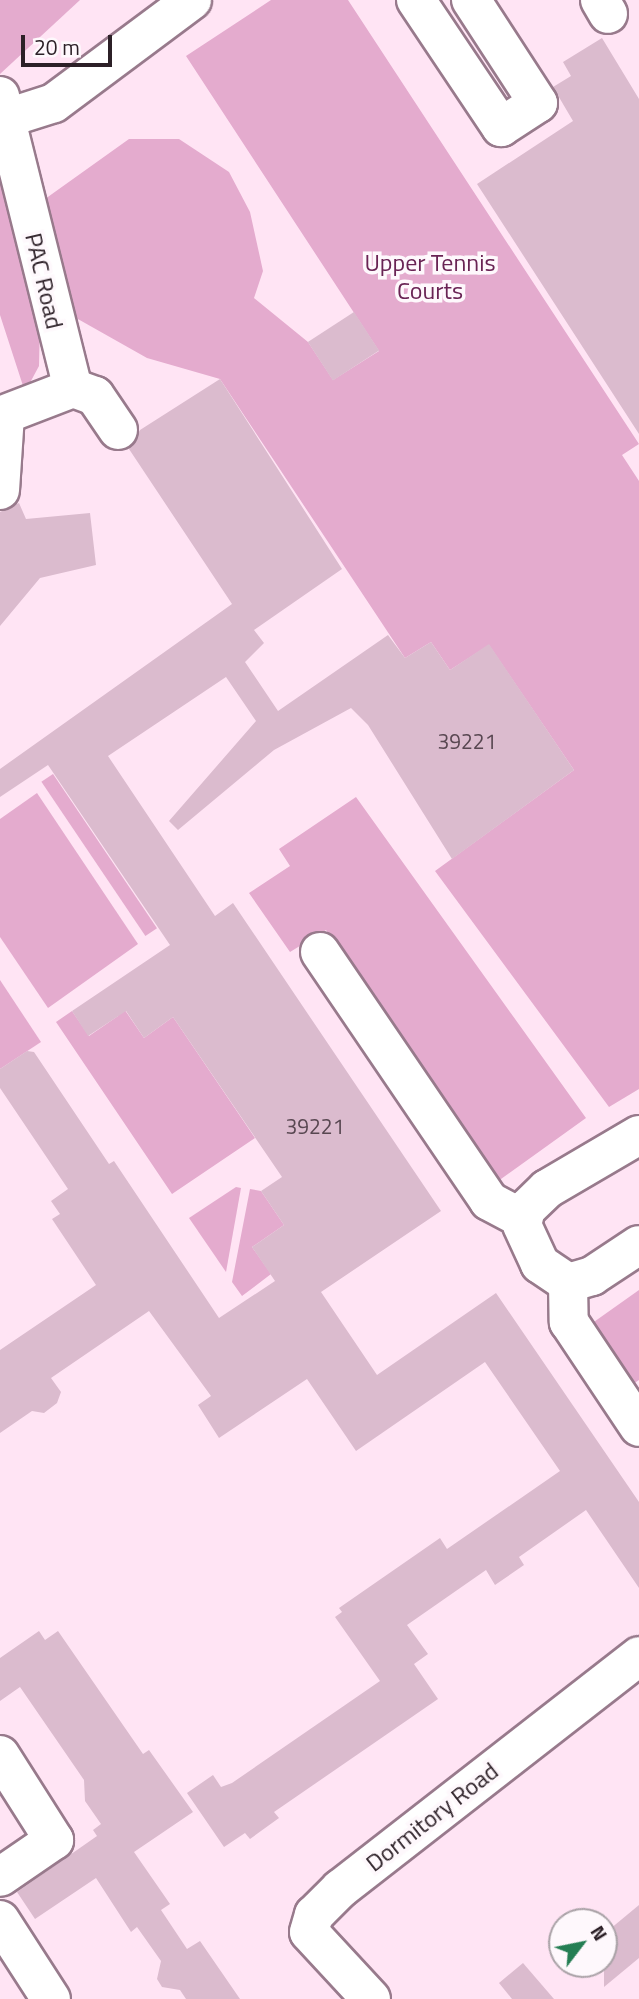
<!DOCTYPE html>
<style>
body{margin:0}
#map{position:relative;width:639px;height:1999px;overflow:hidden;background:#ffe4f4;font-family:"Titillium Web",sans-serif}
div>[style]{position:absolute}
.green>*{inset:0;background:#e4abce;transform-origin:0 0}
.building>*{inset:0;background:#dbbbce;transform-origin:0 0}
.roads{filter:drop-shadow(2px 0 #987a8c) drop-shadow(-2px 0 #987a8c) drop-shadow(0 2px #987a8c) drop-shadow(0 -2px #987a8c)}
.minor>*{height:38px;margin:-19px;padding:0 19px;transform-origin:19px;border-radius:19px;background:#fff}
span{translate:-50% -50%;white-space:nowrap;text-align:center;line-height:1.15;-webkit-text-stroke:7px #fef8fc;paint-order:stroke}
.number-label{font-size:21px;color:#584751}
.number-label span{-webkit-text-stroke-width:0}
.park-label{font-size:24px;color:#692354}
.street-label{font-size:24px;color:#2c2027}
.north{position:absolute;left:548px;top:1908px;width:70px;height:70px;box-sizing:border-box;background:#fef8fc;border:2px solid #aaa2a7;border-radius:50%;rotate:58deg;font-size:19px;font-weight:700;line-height:28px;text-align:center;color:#2c2027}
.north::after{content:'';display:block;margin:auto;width:24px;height:32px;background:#247e53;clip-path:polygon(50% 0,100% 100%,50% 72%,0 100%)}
.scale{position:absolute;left:21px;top:35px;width:91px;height:32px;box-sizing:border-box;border:4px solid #2c2027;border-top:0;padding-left:9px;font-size:21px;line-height:24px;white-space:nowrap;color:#2c2027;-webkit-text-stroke:5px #fef8fc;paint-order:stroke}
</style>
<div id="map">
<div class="green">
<div style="clip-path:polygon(0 0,80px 0,0 74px)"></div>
<div style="clip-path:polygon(271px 0,348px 0,639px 444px,622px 455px,639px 481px,639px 1089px,609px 1107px,435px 871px,574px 770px,489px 645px,450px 670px,431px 642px,405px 658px,220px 379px,147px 358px,69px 314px,40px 320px,39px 366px,25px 392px,0 315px,0 167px,45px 199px,129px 139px,179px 139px,229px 172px,250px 212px,263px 271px,254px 298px,308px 342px,333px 380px,379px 351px,186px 56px)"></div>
<div style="left:53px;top:774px;width:186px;height:14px;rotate:56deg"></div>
<div style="clip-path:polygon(37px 793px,138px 944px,48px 1008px,0 937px,0 819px)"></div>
<div style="clip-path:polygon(356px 797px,586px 1118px,494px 1184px,326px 930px,290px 952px,249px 893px,290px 866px,279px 849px)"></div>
<div style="clip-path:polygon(0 980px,41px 1042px,0 1069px)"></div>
<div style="clip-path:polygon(118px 1000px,144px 1038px,173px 1017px,255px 1138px,172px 1194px,56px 1022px,72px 1011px,89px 1036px,118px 1016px,111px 1005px)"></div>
<div style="clip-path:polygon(236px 1187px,241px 1188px,226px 1272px,189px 1218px)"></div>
<div style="clip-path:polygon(250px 1189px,261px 1191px,284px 1225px,252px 1247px,271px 1274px,242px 1296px,232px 1282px)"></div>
<div style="clip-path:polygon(639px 1290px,639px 1380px,630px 1386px,591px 1324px)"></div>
</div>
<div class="building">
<div style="clip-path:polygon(602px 38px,639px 99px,639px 434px,477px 184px,573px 121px,553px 87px,571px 76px,563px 62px)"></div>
<div style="left:354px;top:312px;width:46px;height:55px;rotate:57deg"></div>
<div style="clip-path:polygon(220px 379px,342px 569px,254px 630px,264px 643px,245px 662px,278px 711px,388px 635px,405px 658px,431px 642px,450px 670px,489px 644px,574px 770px,452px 859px,368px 725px,351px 708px,274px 750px,178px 830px,169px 821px,256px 721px,226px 677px,108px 756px,215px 916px,233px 903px,441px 1211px,321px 1292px,377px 1375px,496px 1293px,639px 1502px,639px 1588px,586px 1510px,519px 1557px,524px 1565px,495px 1585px,486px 1570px,407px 1625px,428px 1654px,414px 1664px,438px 1699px,274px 1812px,279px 1818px,250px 1839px,245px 1833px,224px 1847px,187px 1793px,213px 1775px,221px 1787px,232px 1783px,380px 1681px,335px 1617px,342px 1612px,339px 1608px,440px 1538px,447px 1549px,560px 1471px,485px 1362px,356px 1451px,307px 1379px,219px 1438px,198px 1405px,211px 1396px,149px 1311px,51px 1378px,61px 1392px,57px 1403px,44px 1413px,32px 1411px,0 1433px,0 1350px,96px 1285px,52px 1219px,60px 1214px,51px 1201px,68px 1189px,0 1088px,0 1069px,27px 1051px,34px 1052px,109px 1164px,114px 1161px,219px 1318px,275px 1281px,252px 1247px,284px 1225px,261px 1191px,282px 1177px,173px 1017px,144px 1038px,126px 1011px,88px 1036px,72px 1011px,170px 945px,48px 765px,0 797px,0 769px,232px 604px,129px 449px,140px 430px)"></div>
<div style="clip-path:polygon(19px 503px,26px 519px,90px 513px,96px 565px,40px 578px,0 626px,0 512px)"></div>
<div style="clip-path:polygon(39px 1631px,45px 1640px,58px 1631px,143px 1754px,149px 1750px,193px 1812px,134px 1852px,170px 1904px,161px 1910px,187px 1949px,200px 1941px,240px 1999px,186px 1999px,180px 1990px,162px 1987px,157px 1979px,161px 1961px,137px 1927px,131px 1932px,96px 1878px,35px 1919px,17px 1892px,97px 1836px,93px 1830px,101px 1824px,85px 1801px,84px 1780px,20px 1687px,0 1701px,0 1658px)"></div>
<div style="clip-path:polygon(639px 1905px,639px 1958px,604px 1987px,604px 1934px)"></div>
<div style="clip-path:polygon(523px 1963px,554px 1999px,512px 1999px,499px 1983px)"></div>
</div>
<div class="roads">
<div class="minor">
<div style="left:416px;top:0;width:153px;rotate:56.2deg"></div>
<div style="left:501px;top:127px;width:44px;rotate:-33deg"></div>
<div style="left:538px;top:103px;width:123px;rotate:-123deg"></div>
<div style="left:600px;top:0;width:16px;rotate:60deg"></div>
<div style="left:0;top:96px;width:301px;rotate:76deg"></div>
<div style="left:73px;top:388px;width:78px;rotate:159deg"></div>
<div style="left:7px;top:118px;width:49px;rotate:-17.7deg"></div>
<div style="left:54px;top:103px;width:172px;rotate:-36.7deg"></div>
<div style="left:73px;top:388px;width:23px;rotate:20deg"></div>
<div style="left:95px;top:396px;width:41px;rotate:55.9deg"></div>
<div style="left:0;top:490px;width:75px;rotate:-86.2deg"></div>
<div style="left:320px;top:952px;width:301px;rotate:55.8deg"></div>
<div style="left:489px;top:1201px;width:38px;rotate:28deg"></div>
<div style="left:639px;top:1135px;width:107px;rotate:149.6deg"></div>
<div style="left:547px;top:1189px;width:29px;rotate:136deg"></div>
<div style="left:526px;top:1209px;width:16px;rotate:104deg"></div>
<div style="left:522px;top:1225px;width:43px;rotate:65.2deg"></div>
<div style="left:540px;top:1264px;width:34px;rotate:34deg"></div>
<div style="left:568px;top:1283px;width:25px;rotate:-16deg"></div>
<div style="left:592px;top:1276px;width:56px;rotate:-33.4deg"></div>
<div style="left:568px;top:1283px;width:39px;rotate:89deg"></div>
<div style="left:569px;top:1322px;width:126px;rotate:56.3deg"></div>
<div style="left:0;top:1755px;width:101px;rotate:57.6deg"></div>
<div style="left:54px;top:1840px;width:65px;rotate:145.6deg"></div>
<div style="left:0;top:1920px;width:94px;rotate:57.2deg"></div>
<div style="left:371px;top:1999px;width:91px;rotate:-132.8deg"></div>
<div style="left:309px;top:1932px;width:18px;rotate:-74deg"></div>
<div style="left:314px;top:1915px;width:37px;rotate:-45deg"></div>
<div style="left:340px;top:1889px;width:379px;rotate:-37.9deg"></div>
</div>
</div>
<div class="number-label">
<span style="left:467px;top:741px">39221</span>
<span style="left:315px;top:1126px">39221</span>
</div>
<div class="park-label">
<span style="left:430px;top:277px">Upper Tennis<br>Courts</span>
</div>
<div class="street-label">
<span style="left:44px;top:281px;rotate:77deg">PAC Road</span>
<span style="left:432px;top:1817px;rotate:-38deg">Dormitory Road</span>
</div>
<div class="north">N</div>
<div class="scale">20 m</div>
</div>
